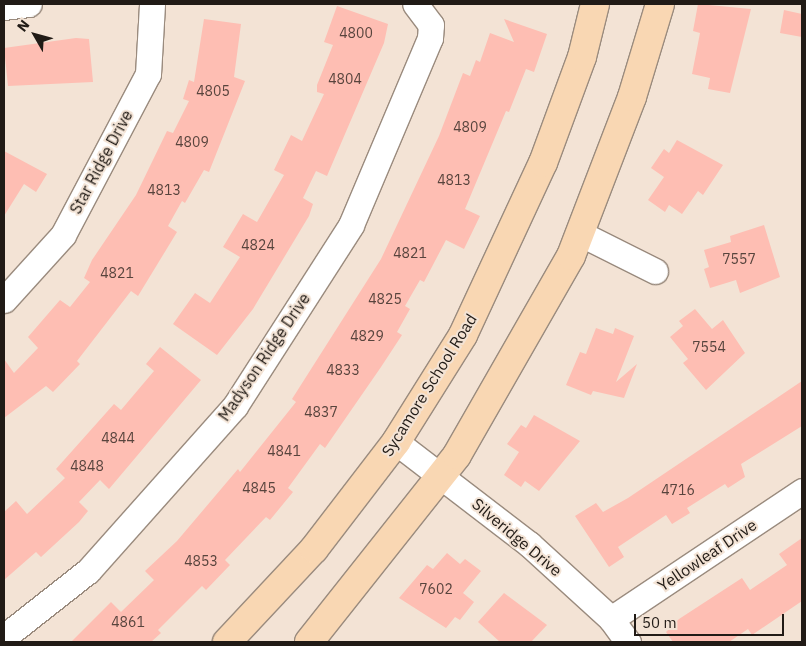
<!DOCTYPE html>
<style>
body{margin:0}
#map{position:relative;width:806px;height:646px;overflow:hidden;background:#f3e3d5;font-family:"IBM Plex Sans",sans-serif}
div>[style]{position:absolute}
.building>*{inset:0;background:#febeb3}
.roads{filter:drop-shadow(1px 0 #9a8b7e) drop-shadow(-1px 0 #9a8b7e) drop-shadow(0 1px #9a8b7e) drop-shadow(0 -1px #9a8b7e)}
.minor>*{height:25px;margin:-12.5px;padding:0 12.5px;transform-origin:12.5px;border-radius:12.5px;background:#fff}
.major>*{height:28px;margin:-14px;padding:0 14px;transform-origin:14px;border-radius:14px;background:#f9d7b3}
span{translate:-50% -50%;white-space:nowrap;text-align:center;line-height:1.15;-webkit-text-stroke:4px #f3e3d5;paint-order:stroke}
.number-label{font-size:14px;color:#58443d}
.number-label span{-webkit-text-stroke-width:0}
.street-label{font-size:16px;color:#211b16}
.frame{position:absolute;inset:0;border:5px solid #211b16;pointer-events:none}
.north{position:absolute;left:10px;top:10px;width:50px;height:50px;-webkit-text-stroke:4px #f3e3d5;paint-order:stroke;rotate:308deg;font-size:14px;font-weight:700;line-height:20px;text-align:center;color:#211b16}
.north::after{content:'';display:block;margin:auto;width:18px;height:22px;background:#211b16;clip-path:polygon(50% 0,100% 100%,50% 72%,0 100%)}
.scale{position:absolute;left:634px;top:614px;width:150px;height:22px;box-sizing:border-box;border:2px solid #211b16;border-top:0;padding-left:6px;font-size:15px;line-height:18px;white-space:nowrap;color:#211b16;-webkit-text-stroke:4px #f3e3d5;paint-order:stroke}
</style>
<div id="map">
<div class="building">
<div style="clip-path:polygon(698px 4px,751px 9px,730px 93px,708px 89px,710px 78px,692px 74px,700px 33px,693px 31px)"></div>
<div style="clip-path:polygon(337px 6px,388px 24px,384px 43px,327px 176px,316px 171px,303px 198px,313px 204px,309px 216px,253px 309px,217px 355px,173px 324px,195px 293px,210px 303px,240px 257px,223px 247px,243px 214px,257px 222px,284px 175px,274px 170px,291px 135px,302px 141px,324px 94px,317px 92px,317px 85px,333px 45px,324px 42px)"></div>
<div style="clip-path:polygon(784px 10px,802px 14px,802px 37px,780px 33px)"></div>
<div style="clip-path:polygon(204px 19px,241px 24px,234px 77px,245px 81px,209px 172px,204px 170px,185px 203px,182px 201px,168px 226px,177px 232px,138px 296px,131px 291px,77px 361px,80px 364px,53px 392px,46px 386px,4px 418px,4px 359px,14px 373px,38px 348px,28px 337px,60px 300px,70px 307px,90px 282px,84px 278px,92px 260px,136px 195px,167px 131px,173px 133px,189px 101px,183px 99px,189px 80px,194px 82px)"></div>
<div style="clip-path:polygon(504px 19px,547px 34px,534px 72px,526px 69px,509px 112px,506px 111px,465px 209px,480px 216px,464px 249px,446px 240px,424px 282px,420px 280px,405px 306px,410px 309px,397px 332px,402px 335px,381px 367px,325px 448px,320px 444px,288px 488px,293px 492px,270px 520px,266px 517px,225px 560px,230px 565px,206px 590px,202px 586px,158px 630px,161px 633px,151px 642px,71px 642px,111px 602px,121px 612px,154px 580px,145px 571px,177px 541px,238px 469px,240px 472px,296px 402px,292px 399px,381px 259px,439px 136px,463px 73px,470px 76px,476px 60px,480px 62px,490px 33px,514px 42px)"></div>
<div style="clip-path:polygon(76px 38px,89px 39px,93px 82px,8px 86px,4px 48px)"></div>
<div style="clip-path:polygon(677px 140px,723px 165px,703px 195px,698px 191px,682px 214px,669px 205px,665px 212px,648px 200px,664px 177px,651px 168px,664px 149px,669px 153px)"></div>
<div style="clip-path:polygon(4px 151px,47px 174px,36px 192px,24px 184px,4px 216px)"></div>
<div style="clip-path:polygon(764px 225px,780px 277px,740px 293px,736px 280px,710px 288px,704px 269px,709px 267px,704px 250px,731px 242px,730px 236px)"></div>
<div style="clip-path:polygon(695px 309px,712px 329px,723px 320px,745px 353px,706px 390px,683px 363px,688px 359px,670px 337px,683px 326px,679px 321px)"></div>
<div style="clip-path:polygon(596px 328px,613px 334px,615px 328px,634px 336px,616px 382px,637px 364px,624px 398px,593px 391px,591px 395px,566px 385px,580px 352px,586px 354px)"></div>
<div style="clip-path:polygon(160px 347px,201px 380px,109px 489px,100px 480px,79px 502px,88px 511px,79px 522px,41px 557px,36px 552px,4px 580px,4px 512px,16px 501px,27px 514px,65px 478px,56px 469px,114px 404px,121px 410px,154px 371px,146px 364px)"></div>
<div style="clip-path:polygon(802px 381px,802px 426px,741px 464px,745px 477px,728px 488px,725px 484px,687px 508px,690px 513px,672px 524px,666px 515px,618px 547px,624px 557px,609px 567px,575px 516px,596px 503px,603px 512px,628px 498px)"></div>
<div style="clip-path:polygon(534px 415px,580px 441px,539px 491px,525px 481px,521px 487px,504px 475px,519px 452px,507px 444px,521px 425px,526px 428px)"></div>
<div style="clip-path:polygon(802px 538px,802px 601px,752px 635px,748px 629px,729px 642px,673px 642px,666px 632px,679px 619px,742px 578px,750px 590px,787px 565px,779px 554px)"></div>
<div style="clip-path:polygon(447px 553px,460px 564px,465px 559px,481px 571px,463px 593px,474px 602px,460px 620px,455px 617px,446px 628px,399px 598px,427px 565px,433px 569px)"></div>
<div style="clip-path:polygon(504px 593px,547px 625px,531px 642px,500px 642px,478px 622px)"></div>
</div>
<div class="roads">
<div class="minor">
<div style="left:4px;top:7px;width:25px;rotate:-7deg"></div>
<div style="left:579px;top:233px;width:85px;rotate:26.6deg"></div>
<div style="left:4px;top:300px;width:88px;rotate:-47.8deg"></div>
<div style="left:63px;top:235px;width:182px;rotate:-62.2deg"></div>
<div style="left:148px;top:74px;width:70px;rotate:-86.7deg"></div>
<div style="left:396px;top:442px;width:168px;rotate:37.5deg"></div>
<div style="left:529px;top:544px;width:111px;rotate:42.4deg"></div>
<div style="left:611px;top:619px;width:29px;rotate:54deg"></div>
<div style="left:611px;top:619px;width:230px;rotate:-33.8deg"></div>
<div style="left:4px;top:637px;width:107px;rotate:-38.2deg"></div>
<div style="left:88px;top:571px;width:221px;rotate:-48.3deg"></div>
<div style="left:235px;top:406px;width:215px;rotate:-57.3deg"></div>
<div style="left:351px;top:225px;width:203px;rotate:-67.1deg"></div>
<div style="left:430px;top:38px;width:13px;rotate:-86deg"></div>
<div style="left:431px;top:25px;width:26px;rotate:-127deg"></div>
</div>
<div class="major">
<div style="left:227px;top:642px;width:127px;rotate:-46.9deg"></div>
<div style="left:314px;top:549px;width:135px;rotate:-52.5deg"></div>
<div style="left:396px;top:442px;width:126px;rotate:-57.9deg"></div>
<div style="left:463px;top:335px;width:190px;rotate:-65.1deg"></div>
<div style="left:543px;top:163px;width:113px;rotate:-69.8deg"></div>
<div style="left:582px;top:57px;width:55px;rotate:-76.2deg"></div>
<div style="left:309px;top:642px;width:238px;rotate:-51.6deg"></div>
<div style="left:457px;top:455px;width:229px;rotate:-60.2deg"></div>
<div style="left:571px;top:256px;width:170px;rotate:-69deg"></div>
<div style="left:632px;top:97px;width:97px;rotate:-73.2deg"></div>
</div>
</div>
<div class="number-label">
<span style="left:356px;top:33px">4800</span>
<span style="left:345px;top:79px">4804</span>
<span style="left:213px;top:91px">4805</span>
<span style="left:470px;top:127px">4809</span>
<span style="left:192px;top:142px">4809</span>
<span style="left:454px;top:180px">4813</span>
<span style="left:164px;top:190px">4813</span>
<span style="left:258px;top:245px">4824</span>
<span style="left:410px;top:253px">4821</span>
<span style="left:739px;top:259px">7557</span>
<span style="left:117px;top:273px">4821</span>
<span style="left:385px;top:299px">4825</span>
<span style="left:367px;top:336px">4829</span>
<span style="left:709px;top:347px">7554</span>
<span style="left:343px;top:370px">4833</span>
<span style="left:321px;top:412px">4837</span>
<span style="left:118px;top:438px">4844</span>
<span style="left:284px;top:451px">4841</span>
<span style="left:87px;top:466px">4848</span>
<span style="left:259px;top:488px">4845</span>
<span style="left:678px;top:490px">4716</span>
<span style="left:201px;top:561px">4853</span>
<span style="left:436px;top:589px">7602</span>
<span style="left:128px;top:622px">4861</span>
</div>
<div class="street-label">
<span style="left:101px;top:162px;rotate:-62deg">Star Ridge Drive</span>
<span style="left:264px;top:357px;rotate:-56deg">Madyson Ridge Drive</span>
<span style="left:429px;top:385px;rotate:-58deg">Sycamore School Road</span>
<span style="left:517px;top:537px;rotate:40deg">Silveridge Drive</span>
<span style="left:707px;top:555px;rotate:-34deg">Yellowleaf Drive</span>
</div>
<div class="frame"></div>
<div class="north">N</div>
<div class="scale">50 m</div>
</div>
